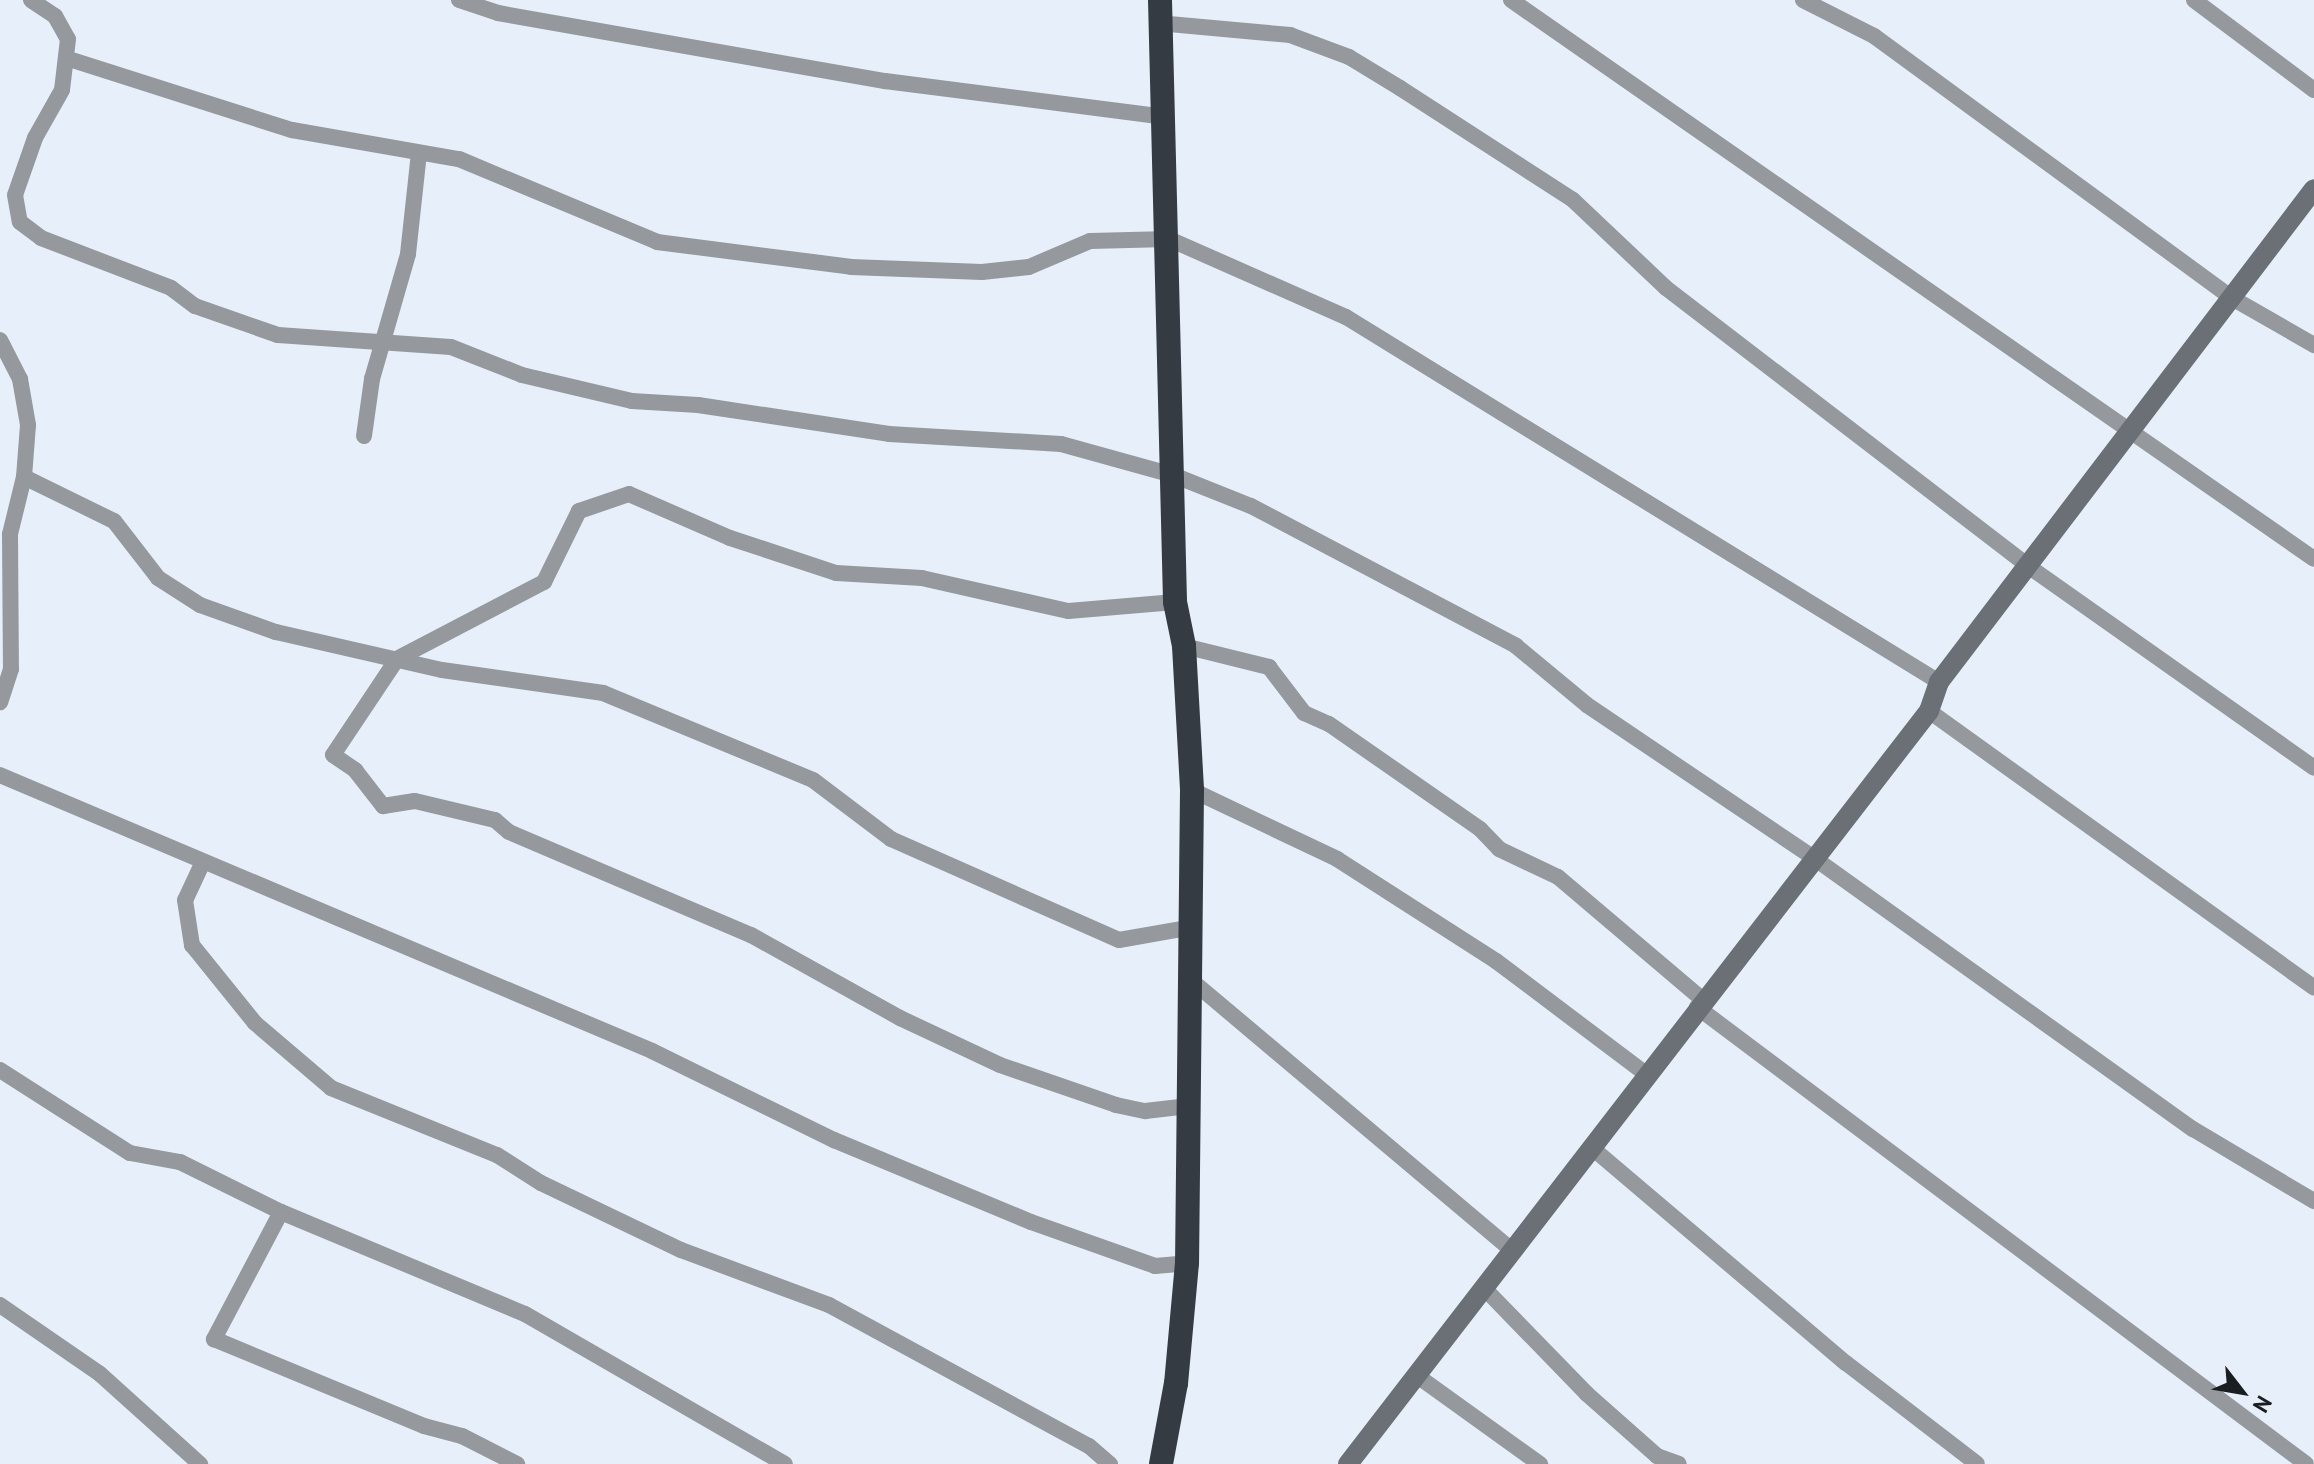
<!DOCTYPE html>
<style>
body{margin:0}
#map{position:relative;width:2314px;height:1464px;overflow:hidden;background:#e7f0fa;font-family:"PT Sans",sans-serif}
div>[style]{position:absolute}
.street>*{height:16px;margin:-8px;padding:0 8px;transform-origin:8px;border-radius:8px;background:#95999d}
.secondary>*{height:20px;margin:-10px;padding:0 10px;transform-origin:10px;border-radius:10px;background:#6a7075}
.highway>*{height:24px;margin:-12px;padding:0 12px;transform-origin:12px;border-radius:12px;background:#343b43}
span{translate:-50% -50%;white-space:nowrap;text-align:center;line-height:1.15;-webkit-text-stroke:7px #e7f0fa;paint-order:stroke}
.north{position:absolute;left:2202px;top:1352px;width:80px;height:80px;-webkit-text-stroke:6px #e7f0fa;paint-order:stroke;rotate:121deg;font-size:22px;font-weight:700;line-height:32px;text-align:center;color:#1b1e21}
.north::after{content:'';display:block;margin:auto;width:28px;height:36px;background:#1b1e21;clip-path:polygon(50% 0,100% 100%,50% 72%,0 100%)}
</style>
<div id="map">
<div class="street">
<div style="left:31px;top:0;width:29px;rotate:34deg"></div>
<div style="left:55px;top:16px;width:26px;rotate:61deg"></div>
<div style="left:68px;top:39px;width:51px;rotate:96.7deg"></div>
<div style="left:62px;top:90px;width:55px;rotate:119.4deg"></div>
<div style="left:35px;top:138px;width:60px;rotate:109.3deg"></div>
<div style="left:15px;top:195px;width:27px;rotate:80deg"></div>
<div style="left:20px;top:222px;width:26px;rotate:37deg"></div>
<div style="left:41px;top:238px;width:139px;rotate:21deg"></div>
<div style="left:171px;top:288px;width:30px;rotate:37deg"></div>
<div style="left:195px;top:306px;width:88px;rotate:19.3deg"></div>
<div style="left:278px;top:335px;width:173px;rotate:4deg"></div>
<div style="left:451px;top:347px;width:76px;rotate:21.5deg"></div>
<div style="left:522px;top:375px;width:113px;rotate:13.3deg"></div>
<div style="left:632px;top:401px;width:66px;rotate:3.5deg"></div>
<div style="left:698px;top:405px;width:193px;rotate:8.6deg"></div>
<div style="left:889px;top:434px;width:172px;rotate:3.3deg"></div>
<div style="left:1061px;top:444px;width:116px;rotate:15.5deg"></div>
<div style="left:1173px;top:475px;width:84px;rotate:21.7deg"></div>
<div style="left:1251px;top:506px;width:300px;rotate:27.8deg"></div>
<div style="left:1516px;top:646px;width:92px;rotate:39.7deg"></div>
<div style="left:1587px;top:705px;width:274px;rotate:34deg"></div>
<div style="left:1814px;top:858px;width:466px;rotate:35.6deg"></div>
<div style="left:2193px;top:1129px;width:141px;rotate:30.8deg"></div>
<div style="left:459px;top:0;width:41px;rotate:18.4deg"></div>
<div style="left:498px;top:13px;width:393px;rotate:10deg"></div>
<div style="left:885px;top:81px;width:277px;rotate:7.3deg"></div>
<div style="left:1511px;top:0;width:978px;rotate:34.84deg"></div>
<div style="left:1803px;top:0;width:80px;rotate:26.9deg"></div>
<div style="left:1874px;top:36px;width:444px;rotate:36.2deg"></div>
<div style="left:2232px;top:298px;width:95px;rotate:29.8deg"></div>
<div style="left:2194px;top:0;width:150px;rotate:36.9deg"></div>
<div style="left:1158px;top:23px;width:133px;rotate:5.2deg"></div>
<div style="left:1290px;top:35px;width:63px;rotate:20.4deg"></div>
<div style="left:1349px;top:57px;width:60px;rotate:31.3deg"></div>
<div style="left:1400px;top:88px;width:206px;rotate:32.9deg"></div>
<div style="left:1573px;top:200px;width:128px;rotate:43.4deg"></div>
<div style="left:1666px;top:288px;width:456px;rotate:37.5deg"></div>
<div style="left:2028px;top:566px;width:350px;rotate:35.2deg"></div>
<div style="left:69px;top:59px;width:234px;rotate:17.7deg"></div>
<div style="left:292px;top:130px;width:169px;rotate:9.9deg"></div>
<div style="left:459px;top:159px;width:215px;rotate:22.7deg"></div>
<div style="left:657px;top:242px;width:196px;rotate:7.3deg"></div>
<div style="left:851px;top:267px;width:131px;rotate:2.2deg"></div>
<div style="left:982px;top:272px;width:47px;rotate:-6.1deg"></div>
<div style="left:1029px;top:267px;width:66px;rotate:-23.1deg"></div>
<div style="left:1090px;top:241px;width:79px;rotate:-1.5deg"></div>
<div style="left:1169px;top:239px;width:193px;rotate:23.8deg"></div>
<div style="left:1346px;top:317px;width:696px;rotate:31.61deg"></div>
<div style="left:0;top:340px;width:44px;rotate:62.9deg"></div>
<div style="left:20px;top:379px;width:47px;rotate:80.1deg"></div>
<div style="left:28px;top:425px;width:52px;rotate:94.4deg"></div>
<div style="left:24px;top:477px;width:59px;rotate:103.8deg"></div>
<div style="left:10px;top:534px;width:135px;rotate:89.6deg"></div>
<div style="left:11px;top:669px;width:35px;rotate:108deg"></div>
<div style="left:364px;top:436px;width:58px;rotate:-82deg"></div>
<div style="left:372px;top:379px;width:130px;rotate:-73.9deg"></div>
<div style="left:408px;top:254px;width:102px;rotate:-83.8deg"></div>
<div style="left:24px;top:477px;width:100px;rotate:26.1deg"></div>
<div style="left:114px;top:521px;width:72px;rotate:52.3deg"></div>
<div style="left:158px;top:578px;width:50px;rotate:32.7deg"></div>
<div style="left:200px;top:605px;width:81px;rotate:19.6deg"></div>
<div style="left:276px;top:632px;width:170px;rotate:12.9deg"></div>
<div style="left:442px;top:670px;width:163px;rotate:8.1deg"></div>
<div style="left:603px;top:693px;width:227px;rotate:22.5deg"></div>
<div style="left:813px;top:780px;width:98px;rotate:37.1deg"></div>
<div style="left:891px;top:839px;width:249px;rotate:23.9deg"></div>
<div style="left:1119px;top:940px;width:70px;rotate:-9.9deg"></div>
<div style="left:1175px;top:602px;width:107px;rotate:175.2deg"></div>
<div style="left:1068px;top:611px;width:150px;rotate:-167.3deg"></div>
<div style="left:922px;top:578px;width:86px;rotate:-176.7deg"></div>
<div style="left:836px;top:573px;width:112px;rotate:-161.7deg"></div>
<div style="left:730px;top:538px;width:110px;rotate:-156.5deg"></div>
<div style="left:629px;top:494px;width:53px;rotate:161.2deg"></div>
<div style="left:579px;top:511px;width:79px;rotate:116.2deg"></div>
<div style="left:544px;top:582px;width:166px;rotate:152.4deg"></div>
<div style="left:397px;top:659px;width:115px;rotate:123.7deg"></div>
<div style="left:333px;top:755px;width:27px;rotate:34deg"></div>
<div style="left:355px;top:770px;width:46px;rotate:52.1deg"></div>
<div style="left:383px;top:806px;width:32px;rotate:-9deg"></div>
<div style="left:415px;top:801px;width:82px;rotate:13.4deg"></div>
<div style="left:495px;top:820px;width:18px;rotate:41deg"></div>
<div style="left:509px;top:832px;width:263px;rotate:23.1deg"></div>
<div style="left:751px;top:935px;width:171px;rotate:29.1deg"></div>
<div style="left:900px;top:1018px;width:110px;rotate:25.2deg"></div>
<div style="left:1000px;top:1065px;width:123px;rotate:19deg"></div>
<div style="left:1116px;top:1105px;width:30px;rotate:12deg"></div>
<div style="left:1145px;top:1111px;width:44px;rotate:-6.5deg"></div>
<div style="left:1184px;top:646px;width:88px;rotate:13.9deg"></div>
<div style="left:1269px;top:667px;width:58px;rotate:52.7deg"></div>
<div style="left:1304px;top:713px;width:27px;rotate:24deg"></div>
<div style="left:1329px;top:724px;width:184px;rotate:34.8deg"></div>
<div style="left:1480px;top:829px;width:28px;rotate:46deg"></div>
<div style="left:1499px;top:849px;width:65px;rotate:25.4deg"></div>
<div style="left:1558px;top:877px;width:190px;rotate:40.3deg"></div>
<div style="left:1929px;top:711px;width:474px;rotate:35.7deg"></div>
<div style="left:0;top:775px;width:708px;rotate:22.94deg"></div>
<div style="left:652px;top:1051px;width:203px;rotate:26.1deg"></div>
<div style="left:834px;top:1140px;width:213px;rotate:22.6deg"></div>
<div style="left:1031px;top:1222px;width:132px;rotate:19.5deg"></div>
<div style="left:1155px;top:1266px;width:32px;rotate:-5deg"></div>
<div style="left:1192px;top:790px;width:161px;rotate:25.4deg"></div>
<div style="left:1337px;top:859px;width:189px;rotate:32.7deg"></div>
<div style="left:1496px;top:961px;width:188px;rotate:37deg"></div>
<div style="left:202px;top:864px;width:40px;rotate:115deg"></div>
<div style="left:185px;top:900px;width:46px;rotate:81.2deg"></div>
<div style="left:192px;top:945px;width:100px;rotate:51.1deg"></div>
<div style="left:255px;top:1023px;width:100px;rotate:40.5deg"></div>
<div style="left:331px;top:1088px;width:179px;rotate:22deg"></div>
<div style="left:497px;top:1155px;width:52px;rotate:32.5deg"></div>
<div style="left:541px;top:1183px;width:155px;rotate:25.6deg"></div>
<div style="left:681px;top:1250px;width:158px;rotate:20.4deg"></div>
<div style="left:829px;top:1305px;width:296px;rotate:28.5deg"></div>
<div style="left:1089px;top:1446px;width:28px;rotate:41deg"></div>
<div style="left:1191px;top:980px;width:417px;rotate:40.1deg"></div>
<div style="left:1697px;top:1007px;width:761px;rotate:36.88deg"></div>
<div style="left:0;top:1070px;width:154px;rotate:32.6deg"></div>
<div style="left:130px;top:1153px;width:51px;rotate:10.2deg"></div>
<div style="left:180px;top:1162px;width:113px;rotate:26.3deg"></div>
<div style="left:281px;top:1212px;width:264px;rotate:22.7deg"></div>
<div style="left:525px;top:1314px;width:300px;rotate:30deg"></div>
<div style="left:1591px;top:1147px;width:334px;rotate:40.3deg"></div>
<div style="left:1846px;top:1363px;width:165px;rotate:37.6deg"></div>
<div style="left:281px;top:1212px;width:144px;rotate:117.8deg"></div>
<div style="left:214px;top:1339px;width:227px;rotate:22.5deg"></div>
<div style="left:424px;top:1426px;width:39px;rotate:15deg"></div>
<div style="left:462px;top:1436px;width:62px;rotate:27deg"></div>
<div style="left:1484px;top:1288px;width:148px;rotate:45.8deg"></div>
<div style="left:1587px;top:1394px;width:94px;rotate:41.5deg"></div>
<div style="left:1657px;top:1456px;width:23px;rotate:20deg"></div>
<div style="left:0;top:1305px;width:121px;rotate:34.6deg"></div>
<div style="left:100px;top:1374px;width:135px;rotate:42deg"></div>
<div style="left:1416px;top:1375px;width:153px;rotate:35.7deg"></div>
</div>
<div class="secondary">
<div style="left:1348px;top:1464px;width:951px;rotate:-52.35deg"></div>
<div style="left:1929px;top:711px;width:31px;rotate:-71deg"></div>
<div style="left:1939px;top:682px;width:619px;rotate:-52.74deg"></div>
</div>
<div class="highway">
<div style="left:1160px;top:0;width:602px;rotate:88.57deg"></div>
<div style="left:1175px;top:602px;width:45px;rotate:78.4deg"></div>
<div style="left:1184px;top:646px;width:144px;rotate:86.8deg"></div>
<div style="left:1192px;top:790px;width:473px;rotate:90.6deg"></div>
<div style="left:1187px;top:1263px;width:121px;rotate:95.2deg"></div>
<div style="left:1176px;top:1383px;width:82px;rotate:100.5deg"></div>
</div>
<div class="north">N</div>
</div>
